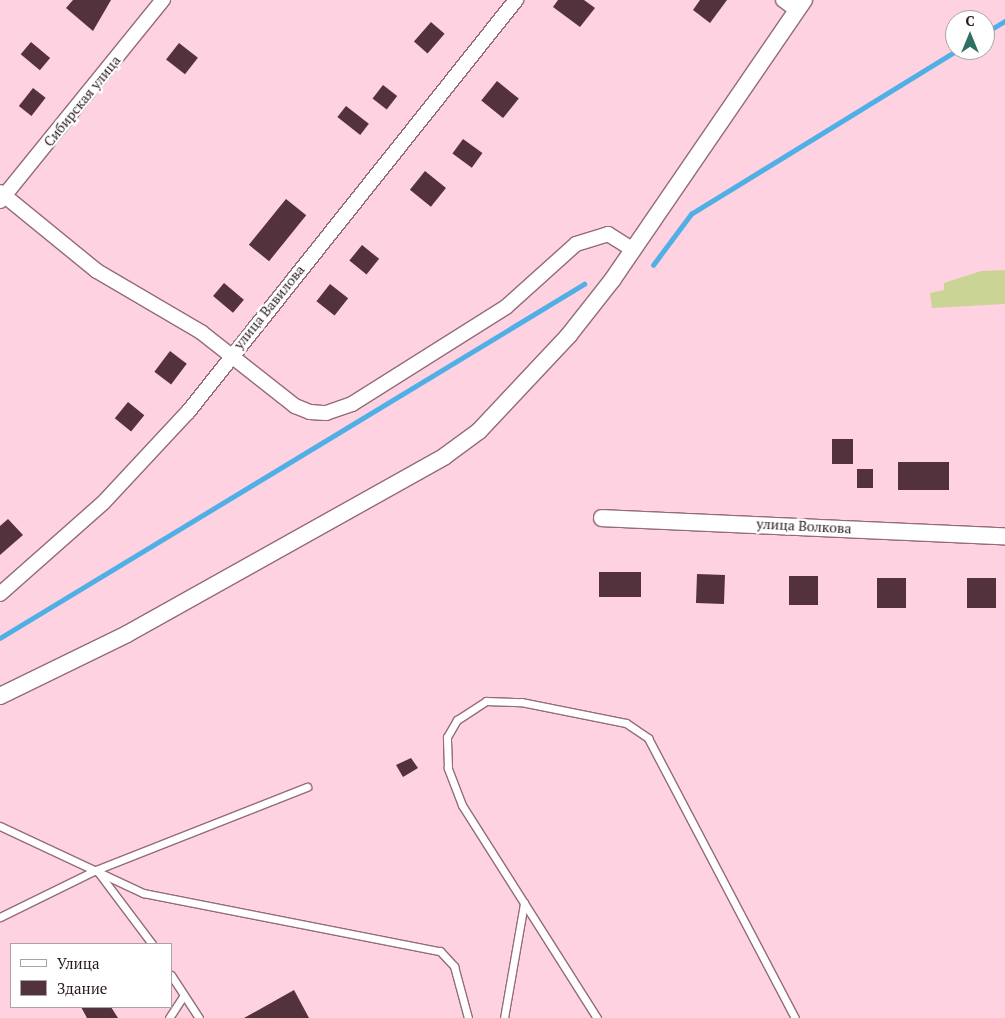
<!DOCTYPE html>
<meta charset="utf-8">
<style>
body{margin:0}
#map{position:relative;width:1005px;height:1018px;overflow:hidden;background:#fed2e1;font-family:"PT Serif",serif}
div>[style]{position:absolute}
.green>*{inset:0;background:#cad595}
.stream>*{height:4.5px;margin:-2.25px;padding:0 2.25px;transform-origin:2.25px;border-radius:2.25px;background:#50b0e5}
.building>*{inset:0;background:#53313d;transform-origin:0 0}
.roads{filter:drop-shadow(1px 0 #936c79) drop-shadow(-1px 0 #936c79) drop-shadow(0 1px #936c79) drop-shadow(0 -1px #936c79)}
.service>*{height:7px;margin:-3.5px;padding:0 3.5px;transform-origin:3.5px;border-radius:3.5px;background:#fff}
.minor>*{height:14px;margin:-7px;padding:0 7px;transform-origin:7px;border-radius:7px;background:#fff}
.tertiary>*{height:16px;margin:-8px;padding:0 8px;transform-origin:8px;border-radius:8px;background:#fff}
span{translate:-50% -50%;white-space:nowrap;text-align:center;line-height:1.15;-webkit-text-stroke:5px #fff;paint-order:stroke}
.street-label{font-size:14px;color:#28191e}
.legend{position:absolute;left:10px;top:943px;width:162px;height:65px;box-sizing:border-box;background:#fff;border:1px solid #a9a3a5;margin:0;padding:6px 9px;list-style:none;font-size:15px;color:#28191e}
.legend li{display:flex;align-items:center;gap:10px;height:25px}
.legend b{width:25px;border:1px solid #a9a3a5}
.north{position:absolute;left:945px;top:10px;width:50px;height:50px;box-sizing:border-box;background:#fff;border:1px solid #a9a3a5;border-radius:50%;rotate:0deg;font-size:14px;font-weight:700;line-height:20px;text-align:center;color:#28191e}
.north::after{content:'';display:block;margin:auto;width:18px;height:22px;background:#2e7162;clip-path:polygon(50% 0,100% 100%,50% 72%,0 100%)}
</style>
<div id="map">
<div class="green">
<div style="clip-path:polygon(1005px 270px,1005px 304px,932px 308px,930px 293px,944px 290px,944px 283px,981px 271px)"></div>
</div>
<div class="stream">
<div style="left:985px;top:33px;width:23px;rotate:-31deg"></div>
<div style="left:653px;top:265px;width:64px;rotate:-53.3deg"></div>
<div style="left:691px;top:214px;width:313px;rotate:-31.6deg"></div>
<div style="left:0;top:638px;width:683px;rotate:-31.22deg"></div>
</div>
<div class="building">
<div style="clip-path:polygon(73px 0,111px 0,93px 31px,66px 8px)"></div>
<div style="clip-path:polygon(558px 0,584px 0,595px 8px,580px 27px,553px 7px)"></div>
<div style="clip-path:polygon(700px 0,727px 0,710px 23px,693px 10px)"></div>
<div style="left:431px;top:22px;width:18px;height:26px;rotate:41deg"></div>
<div style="left:31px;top:42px;width:25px;height:16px;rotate:40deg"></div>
<div style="left:179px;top:43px;width:24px;height:21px;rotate:38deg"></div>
<div style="left:497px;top:81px;width:28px;height:25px;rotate:39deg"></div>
<div style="left:383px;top:85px;width:18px;height:17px;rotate:38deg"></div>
<div style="left:33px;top:88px;width:16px;height:23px;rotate:38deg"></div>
<div style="left:346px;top:106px;width:29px;height:14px;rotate:38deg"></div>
<div style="left:463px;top:139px;width:24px;height:18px;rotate:36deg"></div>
<div style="left:425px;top:171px;width:27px;height:24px;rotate:39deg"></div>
<div style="left:286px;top:199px;width:26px;height:59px;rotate:39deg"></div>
<div style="left:362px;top:245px;width:22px;height:20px;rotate:39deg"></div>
<div style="left:224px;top:283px;width:26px;height:17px;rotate:40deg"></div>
<div style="left:330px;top:284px;width:23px;height:22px;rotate:38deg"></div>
<div style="left:170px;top:351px;width:21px;height:26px;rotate:37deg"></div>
<div style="left:128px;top:402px;width:21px;height:21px;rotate:39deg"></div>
<div style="left:832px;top:439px;width:21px;height:25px"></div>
<div style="left:898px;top:462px;width:51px;height:28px"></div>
<div style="left:857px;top:469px;width:16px;height:19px"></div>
<div style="clip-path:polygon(8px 519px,23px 535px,0 555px,0 526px)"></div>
<div style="left:599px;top:572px;width:42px;height:25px"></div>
<div style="left:697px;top:574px;width:28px;height:29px;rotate:2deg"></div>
<div style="left:789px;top:576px;width:29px;height:29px"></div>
<div style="left:877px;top:578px;width:29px;height:30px"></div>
<div style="left:967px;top:578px;width:29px;height:30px"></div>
<div style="clip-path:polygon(411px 758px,418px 768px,403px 777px,396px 765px)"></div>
<div style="clip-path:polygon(294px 990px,309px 1018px,244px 1018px)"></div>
<div style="clip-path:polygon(81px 1007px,111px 1007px,118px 1018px,87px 1018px)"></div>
</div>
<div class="roads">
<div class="service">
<div style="left:0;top:826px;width:158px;rotate:25.1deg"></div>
<div style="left:143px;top:893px;width:303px;rotate:11.1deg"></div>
<div style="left:440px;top:951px;width:21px;rotate:47deg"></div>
<div style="left:454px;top:966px;width:54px;rotate:74.9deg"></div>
<div style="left:98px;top:872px;width:90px;rotate:53.1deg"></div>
<div style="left:0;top:917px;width:107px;rotate:-26.1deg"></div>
<div style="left:96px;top:870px;width:227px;rotate:-21.5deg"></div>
<div style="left:171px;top:975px;width:51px;rotate:56.9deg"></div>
<div style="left:169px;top:1018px;width:27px;rotate:-57deg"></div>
<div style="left:504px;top:1018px;width:117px;rotate:-80.1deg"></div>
<div style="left:597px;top:1018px;width:252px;rotate:-122.4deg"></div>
<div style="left:462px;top:805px;width:40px;rotate:-111deg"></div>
<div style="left:448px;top:768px;width:31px;rotate:-92deg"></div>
<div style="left:447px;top:737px;width:20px;rotate:-60deg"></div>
<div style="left:457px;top:720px;width:35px;rotate:-33deg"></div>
<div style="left:486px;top:701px;width:35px;rotate:2deg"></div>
<div style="left:521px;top:702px;width:107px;rotate:11.3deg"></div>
<div style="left:626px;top:723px;width:27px;rotate:34deg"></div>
<div style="left:648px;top:738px;width:316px;rotate:62.3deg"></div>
</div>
<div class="minor">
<div style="left:783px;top:0;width:17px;rotate:36deg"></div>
<div style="left:0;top:192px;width:125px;rotate:39.2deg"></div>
<div style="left:97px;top:271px;width:121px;rotate:30.4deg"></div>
<div style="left:201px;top:332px;width:120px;rotate:38.2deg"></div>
<div style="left:295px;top:406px;width:16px;rotate:22deg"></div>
<div style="left:310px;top:412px;width:16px;rotate:4deg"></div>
<div style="left:326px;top:413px;width:28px;rotate:-19deg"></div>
<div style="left:352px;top:404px;width:182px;rotate:-32.2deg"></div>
<div style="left:506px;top:307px;width:94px;rotate:-42deg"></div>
<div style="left:576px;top:244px;width:34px;rotate:-17deg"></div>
<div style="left:608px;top:234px;width:28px;rotate:32deg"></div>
<div style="left:0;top:201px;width:259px;rotate:-51deg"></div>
<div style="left:0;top:594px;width:137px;rotate:-41.5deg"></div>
<div style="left:103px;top:503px;width:125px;rotate:-47deg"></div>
<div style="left:188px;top:412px;width:527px;rotate:-51.48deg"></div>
</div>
<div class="tertiary">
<div style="left:602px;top:518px;width:403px;rotate:2.6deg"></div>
<div style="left:0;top:696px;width:141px;rotate:-26deg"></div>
<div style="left:127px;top:634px;width:364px;rotate:-29.2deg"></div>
<div style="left:445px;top:456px;width:42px;rotate:-36.3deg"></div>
<div style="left:479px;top:431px;width:132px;rotate:-46.8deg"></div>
<div style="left:569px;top:335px;width:71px;rotate:-51.8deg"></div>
<div style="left:613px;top:279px;width:338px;rotate:-55.6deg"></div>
</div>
</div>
<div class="street-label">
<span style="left:82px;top:101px;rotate:-51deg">Сибирская улица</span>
<span style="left:269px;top:307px;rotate:-51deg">улица Вавилова</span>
<span style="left:804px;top:526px;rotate:3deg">улица Волкова</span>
</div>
<ul class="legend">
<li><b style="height:6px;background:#fff"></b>Улица</li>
<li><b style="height:14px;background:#53313d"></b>Здание</li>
</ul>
<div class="north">С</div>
</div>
